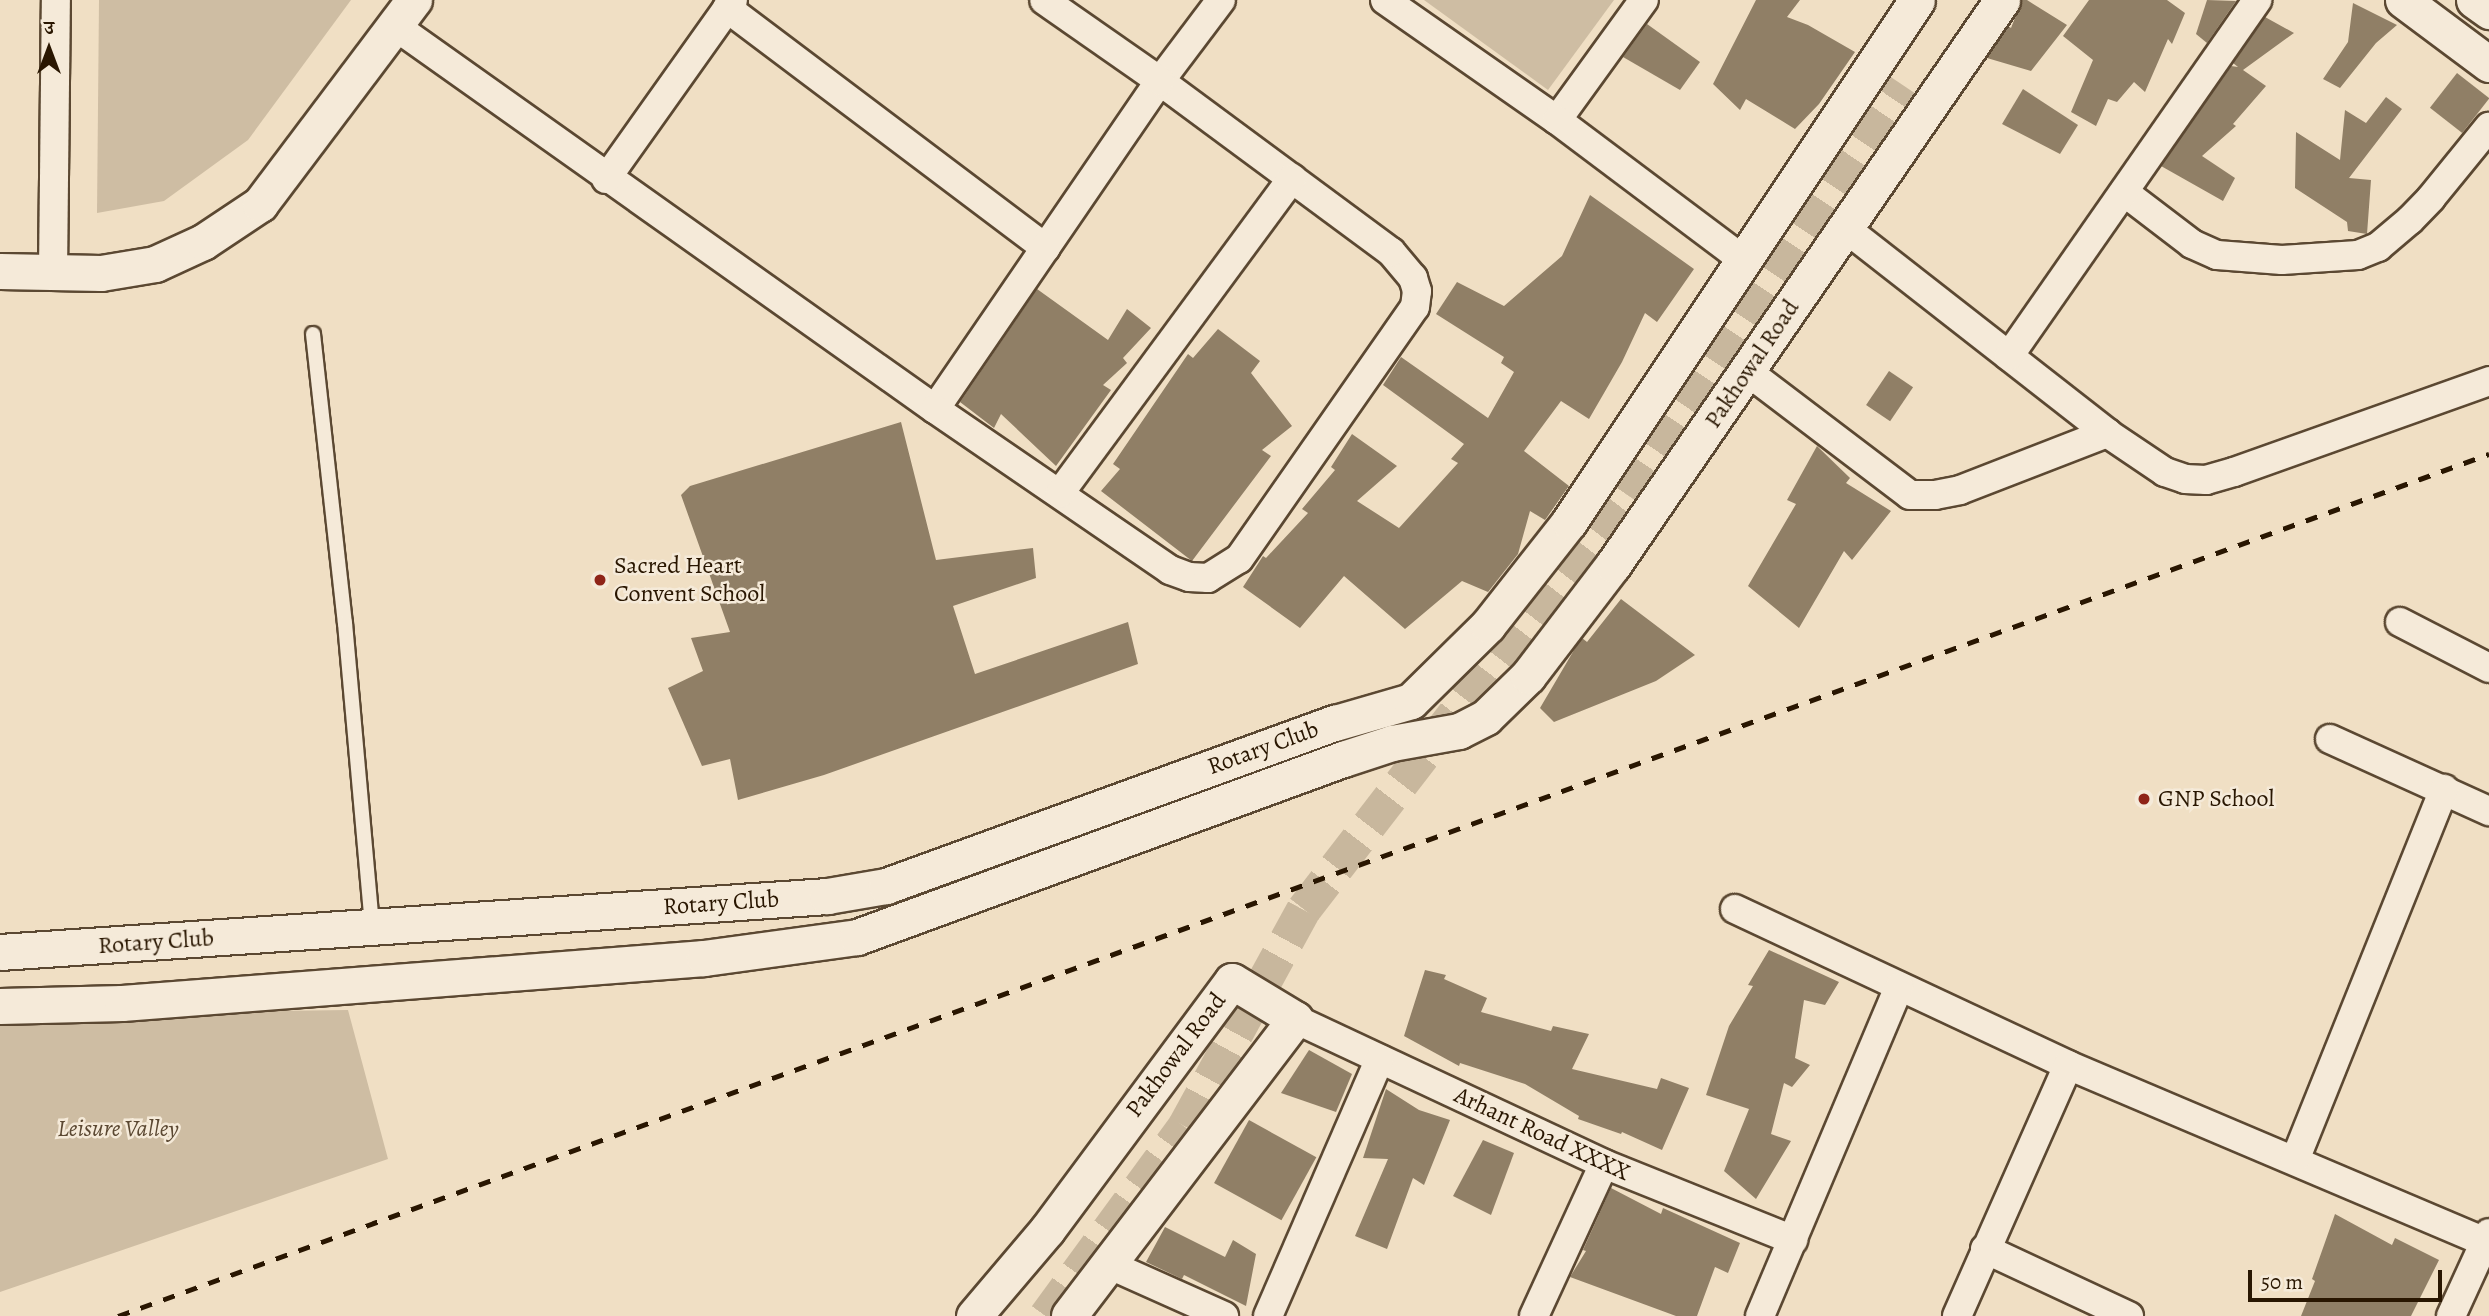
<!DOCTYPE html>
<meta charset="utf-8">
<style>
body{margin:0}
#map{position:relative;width:2489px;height:1316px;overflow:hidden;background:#f0dfc4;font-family:Alegreya,"Noto Serif Devanagari",serif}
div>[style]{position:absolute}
.green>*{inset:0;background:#cebda3}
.building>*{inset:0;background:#907f66;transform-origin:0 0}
.tertiary-tunnel>*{height:35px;margin-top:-17.5px;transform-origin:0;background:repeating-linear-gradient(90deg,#c8b79d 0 35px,transparent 0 53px)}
.roads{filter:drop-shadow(2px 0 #5b4832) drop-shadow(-2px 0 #5b4832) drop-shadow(0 2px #5b4832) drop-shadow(0 -2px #5b4832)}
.service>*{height:14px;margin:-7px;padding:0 7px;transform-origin:7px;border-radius:7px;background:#f5ead9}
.minor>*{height:28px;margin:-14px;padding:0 14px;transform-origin:14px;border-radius:14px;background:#f5ead9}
.tertiary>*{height:35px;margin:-17.5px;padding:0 17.5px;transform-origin:17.5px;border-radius:17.5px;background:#f5ead9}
.rail>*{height:5px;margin-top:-2.5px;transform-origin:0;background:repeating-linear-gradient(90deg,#291601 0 12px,transparent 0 24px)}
.dots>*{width:19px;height:19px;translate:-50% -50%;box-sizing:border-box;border:4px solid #f5ead9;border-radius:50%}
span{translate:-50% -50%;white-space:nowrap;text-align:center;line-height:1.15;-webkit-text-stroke:5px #f5ead9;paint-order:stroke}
.street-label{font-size:24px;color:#291601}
.poi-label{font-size:24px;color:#291601}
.left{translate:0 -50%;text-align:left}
.park-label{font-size:24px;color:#5b4832;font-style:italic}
.north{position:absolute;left:14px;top:14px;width:70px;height:70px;-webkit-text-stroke:5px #f5ead9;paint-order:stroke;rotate:0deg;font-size:19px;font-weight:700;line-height:28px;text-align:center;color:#291601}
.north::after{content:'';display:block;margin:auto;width:24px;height:32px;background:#291601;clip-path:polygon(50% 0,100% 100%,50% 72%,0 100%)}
.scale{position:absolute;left:2248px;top:1270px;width:194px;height:32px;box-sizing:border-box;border:4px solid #291601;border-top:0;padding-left:9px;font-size:21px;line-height:24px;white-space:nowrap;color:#291601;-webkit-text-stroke:5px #f5ead9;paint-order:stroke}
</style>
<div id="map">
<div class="green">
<div style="clip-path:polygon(99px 0,351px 0,248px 140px,164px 201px,97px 213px)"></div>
<div style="clip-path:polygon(1424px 0,1614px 0,1548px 90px)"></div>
<div style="clip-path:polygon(0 1009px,109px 1013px,348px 1010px,388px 1159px,0 1292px)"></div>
</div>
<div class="building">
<div style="clip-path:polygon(1756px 0,1800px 0,1787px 17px,1808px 25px,1855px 52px,1819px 104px,1795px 129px,1746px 99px,1740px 110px,1713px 84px)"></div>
<div style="clip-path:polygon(2022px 0,2027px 0,2067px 25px,2031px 71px,1987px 58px,2008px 26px,2011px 28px)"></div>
<div style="clip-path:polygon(2089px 0,2167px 0,2185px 13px,2172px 44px,2168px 39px,2145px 92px,2134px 82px,2117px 102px,2108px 99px,2096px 126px,2071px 112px,2093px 60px,2063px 36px)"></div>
<div style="clip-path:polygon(2207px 0,2236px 1px,2207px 43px,2196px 34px)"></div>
<div style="clip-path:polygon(2353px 3px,2397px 25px,2376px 43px,2340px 88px,2323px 79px,2348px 42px)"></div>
<div style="clip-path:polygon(2265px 17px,2294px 33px,2243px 70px,2266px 86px,2233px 124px,2236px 126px,2202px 156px,2235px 178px,2223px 201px,2161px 166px,2231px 66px,2238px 67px,2233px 63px)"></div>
<div style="clip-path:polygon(1647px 24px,1700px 62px,1680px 90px,1623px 57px)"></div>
<div style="left:2457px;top:73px;width:41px;height:44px;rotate:38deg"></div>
<div style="clip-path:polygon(2023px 89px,2078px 125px,2060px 154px,2002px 124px)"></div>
<div style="clip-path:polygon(2386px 97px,2402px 109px,2349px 178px,2371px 180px,2367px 234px,2348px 231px,2347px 222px,2295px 188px,2296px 132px,2340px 160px,2345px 110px,2366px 123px)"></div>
<div style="clip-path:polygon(1590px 195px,1694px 269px,1657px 322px,1645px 313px,1622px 362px,1589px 419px,1561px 401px,1524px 451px,1569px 486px,1545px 520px,1530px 511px,1518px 554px,1488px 592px,1462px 581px,1405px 629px,1344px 576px,1300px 628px,1243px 587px,1263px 556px,1266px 558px,1308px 513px,1302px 509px,1335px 470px,1331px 467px,1352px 434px,1397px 466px,1357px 501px,1399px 528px,1458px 463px,1451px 459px,1464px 444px,1383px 385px,1401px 357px,1488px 418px,1514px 372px,1501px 363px,1504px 357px,1436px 314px,1457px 282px,1504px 306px,1562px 256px)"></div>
<div style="clip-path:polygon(1037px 289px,1108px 340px,1127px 309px,1151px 328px,1123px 358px,1127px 363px,1103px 385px,1111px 390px,1056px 466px,1001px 414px,994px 428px,960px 402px)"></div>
<div style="clip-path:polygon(1218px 329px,1260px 361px,1251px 373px,1292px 426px,1262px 450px,1271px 456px,1192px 561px,1101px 491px,1120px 469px,1113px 464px,1188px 354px,1193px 358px)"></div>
<div style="left:1889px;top:371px;width:29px;height:41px;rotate:34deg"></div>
<div style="clip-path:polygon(901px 422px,936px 560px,1033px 548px,1036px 578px,953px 606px,975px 674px,1128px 622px,1138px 664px,824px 775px,738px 800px,730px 759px,702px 766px,668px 688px,703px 671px,691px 638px,730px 632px,681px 495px,690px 486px)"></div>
<div style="clip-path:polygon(1817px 446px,1850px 478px,1846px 483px,1891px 511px,1852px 560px,1844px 551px,1799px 628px,1748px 586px,1796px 504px,1787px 500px)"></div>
<div style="clip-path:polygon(1621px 599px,1695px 655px,1656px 681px,1554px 722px,1540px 708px,1577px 645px,1582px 638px,1587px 642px)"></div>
<div style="clip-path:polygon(1769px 950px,1839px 982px,1825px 1005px,1804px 1000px,1795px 1058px,1810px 1065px,1792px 1087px,1784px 1083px,1771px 1134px,1791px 1141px,1756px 1199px,1724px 1171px,1749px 1109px,1706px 1095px,1729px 1026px,1753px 986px,1748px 985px)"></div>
<div style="clip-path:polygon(1425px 970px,1446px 975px,1444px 979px,1487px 998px,1481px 1012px,1551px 1031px,1553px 1026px,1589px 1034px,1572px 1069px,1657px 1089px,1661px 1078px,1689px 1088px,1662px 1150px,1622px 1132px,1621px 1134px,1578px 1119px,1579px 1116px,1525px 1084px,1460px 1063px,1459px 1066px,1404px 1036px)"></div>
<div style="clip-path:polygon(1309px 1050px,1352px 1074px,1336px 1112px,1281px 1093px)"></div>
<div style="clip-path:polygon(1386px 1089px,1419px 1110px,1450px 1120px,1424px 1185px,1413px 1178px,1387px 1249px,1355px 1236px,1388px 1159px,1363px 1158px)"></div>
<div style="left:1249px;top:1120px;width:77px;height:72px;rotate:29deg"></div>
<div style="clip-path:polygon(1483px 1140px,1514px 1153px,1491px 1215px,1453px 1196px)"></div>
<div style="clip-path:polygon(1611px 1188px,1661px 1214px,1663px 1208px,1740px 1243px,1728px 1273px,1715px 1267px,1697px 1316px,1676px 1316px,1570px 1277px,1586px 1251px,1583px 1250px)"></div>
<div style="clip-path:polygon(2335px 1214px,2392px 1245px,2395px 1238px,2439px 1260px,2411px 1316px,2301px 1316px,2315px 1281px,2312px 1279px)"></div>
<div style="clip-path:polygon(1165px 1227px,1225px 1257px,1233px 1240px,1256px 1254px,1246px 1306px,1184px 1275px,1182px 1279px,1146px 1262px)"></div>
</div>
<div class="tertiary-tunnel">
<div style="left:1046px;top:1316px;width:235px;rotate:-53.8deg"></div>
<div style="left:1185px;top:1126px;width:247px;rotate:-61.3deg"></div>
<div style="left:1304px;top:909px;width:525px;rotate:-52.34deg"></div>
<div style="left:1625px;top:493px;width:494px;rotate:-55.9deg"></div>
</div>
<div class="roads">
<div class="service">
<div style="left:313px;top:334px;width:291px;rotate:83.7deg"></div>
<div style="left:345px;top:623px;width:305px;rotate:84.9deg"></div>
</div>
<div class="minor">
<div style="left:1385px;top:0;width:210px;rotate:34.9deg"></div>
<div style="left:1557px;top:120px;width:148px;rotate:-54.1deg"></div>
<div style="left:727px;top:8px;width:399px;rotate:37deg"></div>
<div style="left:395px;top:26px;width:662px;rotate:35.35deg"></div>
<div style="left:935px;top:409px;width:398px;rotate:-55.6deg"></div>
<div style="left:1160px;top:81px;width:101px;rotate:-53deg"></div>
<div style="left:1557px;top:120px;width:235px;rotate:36.9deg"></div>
<div style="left:606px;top:179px;width:219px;rotate:-54.6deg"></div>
<div style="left:2124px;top:192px;width:86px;rotate:37.4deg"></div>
<div style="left:2192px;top:244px;width:27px;rotate:24deg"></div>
<div style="left:2217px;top:255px;width:65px;rotate:4.4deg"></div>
<div style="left:2282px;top:260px;width:76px;rotate:-3.8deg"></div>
<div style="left:2358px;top:255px;width:22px;rotate:-22deg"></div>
<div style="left:2378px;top:247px;width:42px;rotate:-40.2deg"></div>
<div style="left:2410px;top:220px;width:30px;rotate:-46deg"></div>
<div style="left:2431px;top:198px;width:92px;rotate:-50.8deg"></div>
<div style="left:1845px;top:228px;width:333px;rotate:38deg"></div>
<div style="left:2107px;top:433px;width:70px;rotate:33.9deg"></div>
<div style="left:2165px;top:472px;width:21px;rotate:19deg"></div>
<div style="left:2185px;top:479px;width:21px;rotate:3deg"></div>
<div style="left:2206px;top:480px;width:29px;rotate:-16deg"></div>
<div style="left:2234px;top:472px;width:271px;rotate:-19.6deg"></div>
<div style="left:53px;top:274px;width:274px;rotate:-89.4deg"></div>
<div style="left:2009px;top:356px;width:434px;rotate:-55.1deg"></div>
<div style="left:1748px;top:372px;width:203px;rotate:37.2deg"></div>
<div style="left:1910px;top:495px;width:25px"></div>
<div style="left:1935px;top:495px;width:25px;rotate:-11deg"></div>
<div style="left:1960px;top:490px;width:158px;rotate:-21.2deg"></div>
<div style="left:935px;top:409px;width:285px;rotate:34.4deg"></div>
<div style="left:1170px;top:570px;width:20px;rotate:20deg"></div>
<div style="left:1189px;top:577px;width:19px;rotate:3deg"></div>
<div style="left:1208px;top:578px;width:36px;rotate:-32deg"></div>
<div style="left:1239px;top:559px;width:307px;rotate:-55.1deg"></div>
<div style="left:1415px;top:307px;width:16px;rotate:-83deg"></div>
<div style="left:1417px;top:291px;width:14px;rotate:-107deg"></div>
<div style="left:1413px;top:278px;width:34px;rotate:-130deg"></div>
<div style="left:1391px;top:252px;width:287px;rotate:-143.5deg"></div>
<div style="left:1160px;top:81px;width:141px;rotate:-145.1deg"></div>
<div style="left:1060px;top:493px;width:391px;rotate:-53.6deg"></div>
<div style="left:2400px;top:622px;width:100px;rotate:27.3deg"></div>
<div style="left:2330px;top:739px;width:175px;rotate:24.4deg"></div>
<div style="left:1735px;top:909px;width:368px;rotate:25.1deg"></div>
<div style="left:2068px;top:1065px;width:457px;rotate:23deg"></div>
<div style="left:1295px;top:1019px;width:341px;rotate:25.1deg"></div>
<div style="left:1604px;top:1164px;width:204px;rotate:21.9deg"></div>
<div style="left:2295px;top:1160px;width:400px;rotate:-68.1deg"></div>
<div style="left:1985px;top:1249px;width:159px;rotate:25deg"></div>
<div style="left:1110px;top:1265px;width:125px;rotate:24.1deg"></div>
<div style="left:1268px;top:1316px;width:280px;rotate:-66.5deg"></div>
<div style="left:1534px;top:1316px;width:167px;rotate:-65.3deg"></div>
<div style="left:1760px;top:1316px;width:357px;rotate:-67.1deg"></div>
<div style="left:1957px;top:1316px;width:274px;rotate:-66.1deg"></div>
<div style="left:2451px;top:1316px;width:91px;rotate:-65.4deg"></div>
</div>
<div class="tertiary">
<div style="left:2403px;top:0;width:107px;rotate:36.7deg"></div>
<div style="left:2474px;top:0;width:19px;rotate:36deg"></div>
<div style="left:0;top:271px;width:101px;rotate:1.1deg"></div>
<div style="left:101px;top:273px;width:55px;rotate:-9.5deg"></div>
<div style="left:155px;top:264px;width:53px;rotate:-24.6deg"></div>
<div style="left:203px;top:242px;width:69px;rotate:-33.7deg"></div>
<div style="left:260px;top:204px;width:256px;rotate:-53deg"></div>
<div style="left:0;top:952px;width:829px;rotate:-3.87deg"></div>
<div style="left:827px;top:896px;width:60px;rotate:-9.6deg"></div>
<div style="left:886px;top:886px;width:478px;rotate:-20deg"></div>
<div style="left:1335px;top:723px;width:79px;rotate:-16.1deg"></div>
<div style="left:1411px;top:701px;width:108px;rotate:-44.6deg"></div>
<div style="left:1488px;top:625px;width:131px;rotate:-51.8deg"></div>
<div style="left:1569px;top:522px;width:627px;rotate:-56.31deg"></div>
<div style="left:0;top:1006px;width:122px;rotate:-1.4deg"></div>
<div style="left:122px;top:1003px;width:584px;rotate:-4.42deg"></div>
<div style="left:704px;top:958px;width:154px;rotate:-7.8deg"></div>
<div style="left:857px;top:937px;width:518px;rotate:-20.12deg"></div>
<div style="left:1343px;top:759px;width:52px;rotate:-18.1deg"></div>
<div style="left:1392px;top:743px;width:68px;rotate:-10.2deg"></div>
<div style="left:1459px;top:731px;width:30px;rotate:-27deg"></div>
<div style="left:1486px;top:717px;width:59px;rotate:-44.3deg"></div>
<div style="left:1528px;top:676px;width:140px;rotate:-52.6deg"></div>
<div style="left:1613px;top:565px;width:686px;rotate:-55.45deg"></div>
<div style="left:974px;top:1316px;width:113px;rotate:-49.7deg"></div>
<div style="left:1047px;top:1230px;width:310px;rotate:-53.4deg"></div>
<div style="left:1232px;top:981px;width:74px;rotate:31.1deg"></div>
<div style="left:1295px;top:1019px;width:373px;rotate:127.3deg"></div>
</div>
</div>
<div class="rail">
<div style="left:118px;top:1316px;width:2523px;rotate:-19.98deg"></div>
</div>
<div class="dots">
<div style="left:600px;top:580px;background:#8f2418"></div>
<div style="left:2144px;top:799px;background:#8f2418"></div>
</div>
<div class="street-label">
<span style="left:1752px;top:364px;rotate:-56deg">Pakhowal Road</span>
<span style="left:1263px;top:748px;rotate:-20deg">Rotary Club</span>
<span style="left:721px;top:903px;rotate:-4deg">Rotary Club</span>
<span style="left:156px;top:942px;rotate:-4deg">Rotary Club</span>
<span style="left:1176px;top:1055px;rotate:-53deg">Pakhowal Road</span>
<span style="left:1542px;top:1134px;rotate:25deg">Arhant Road XXXX</span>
</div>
<div class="poi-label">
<span class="left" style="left:614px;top:580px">Sacred Heart<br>Convent School</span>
<span class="left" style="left:2158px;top:799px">GNP School</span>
</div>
<div class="park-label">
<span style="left:118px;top:1129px">Leisure Valley</span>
</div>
<div class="north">उ</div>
<div class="scale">50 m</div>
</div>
